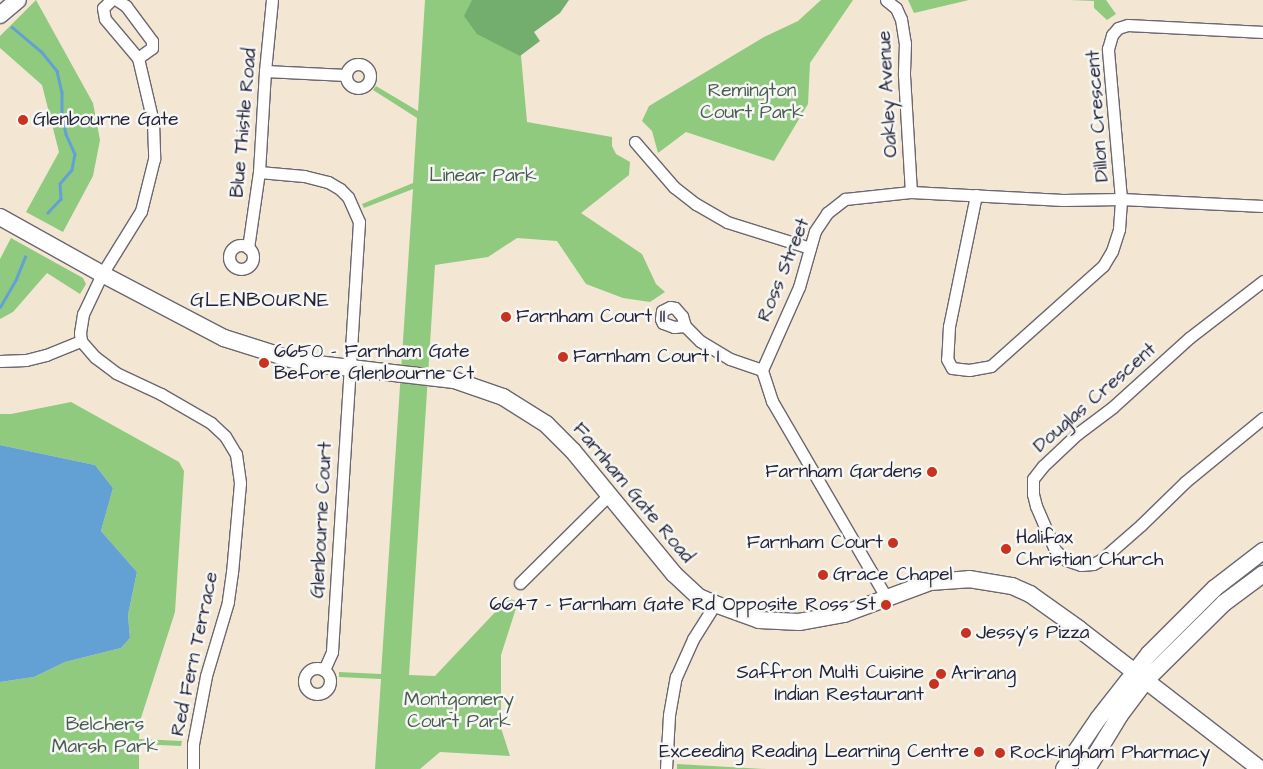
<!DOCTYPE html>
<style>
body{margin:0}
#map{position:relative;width:1263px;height:769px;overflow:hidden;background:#f3e7d3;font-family:"Architects Daughter",sans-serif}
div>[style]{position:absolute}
.green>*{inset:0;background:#8fca7f}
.forest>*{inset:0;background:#73ae6e}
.water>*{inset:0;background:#63a1d5}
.stream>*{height:2.5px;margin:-1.25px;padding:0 1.25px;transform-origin:1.25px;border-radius:1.25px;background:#63a1d5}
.roads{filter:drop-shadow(1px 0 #6b6770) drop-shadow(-1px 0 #6b6770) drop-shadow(0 1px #6b6770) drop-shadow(0 -1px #6b6770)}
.street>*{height:11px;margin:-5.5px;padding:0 5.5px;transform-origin:5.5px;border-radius:5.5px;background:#fff}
.street>.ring{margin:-5.5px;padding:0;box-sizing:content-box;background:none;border:11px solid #fff;border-radius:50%}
.secondary>*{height:16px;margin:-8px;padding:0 8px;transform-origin:8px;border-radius:8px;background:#fff}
.dots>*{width:14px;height:14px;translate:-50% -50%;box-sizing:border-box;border:2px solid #f6f6f2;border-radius:50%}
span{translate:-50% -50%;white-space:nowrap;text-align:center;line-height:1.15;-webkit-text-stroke:5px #f6f6f2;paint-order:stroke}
.park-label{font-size:19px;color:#485d53}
.street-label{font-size:19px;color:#22223b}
.poi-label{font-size:19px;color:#22223b}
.left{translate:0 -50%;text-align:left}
.right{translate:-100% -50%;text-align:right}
.neighbourhood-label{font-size:20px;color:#22223b;letter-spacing:1px}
</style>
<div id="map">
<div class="green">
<div style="clip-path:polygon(36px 0,93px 103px,100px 140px,93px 176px,63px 232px,26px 212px,59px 152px,42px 85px,0 48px,0 36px)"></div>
<div style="clip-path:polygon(425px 0,516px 0,527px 122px,612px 137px,612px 146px,616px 154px,630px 162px,629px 175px,581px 213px,642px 254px,656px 284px,665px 292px,650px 302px,623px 298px,586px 284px,557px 241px,517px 238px,488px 257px,435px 265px,409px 675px,435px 676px,500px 607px,506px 597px,518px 602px,501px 655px,501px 728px,510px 756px,440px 752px,420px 769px,375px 769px,381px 679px,339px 677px,339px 672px,381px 674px,413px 189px,364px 208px,362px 204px,413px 183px,417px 118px,373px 90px,376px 86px,418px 111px)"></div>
<div style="clip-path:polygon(821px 0,853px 0,810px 63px,808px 104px,774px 161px,686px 132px,658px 153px,652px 131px,642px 121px,649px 106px,764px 37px,798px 21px)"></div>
<div style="clip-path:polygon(908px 0,969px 0,914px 13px)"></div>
<div style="clip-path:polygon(1069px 0,1106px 0,1116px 14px,1107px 20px,1094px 8px,1094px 1px)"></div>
<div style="clip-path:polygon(11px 238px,83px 278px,86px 284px,80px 294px,47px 273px,13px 312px,0 319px,0 259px)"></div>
<div style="clip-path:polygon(71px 402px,179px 462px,184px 471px,175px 612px,140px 721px,139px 739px,182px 741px,181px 746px,139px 744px,139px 769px,0 769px,0 682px,34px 677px,65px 662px,121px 648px,130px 638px,128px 615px,137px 572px,101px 531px,113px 488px,95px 465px,0 445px,0 414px,11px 414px)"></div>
<div style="clip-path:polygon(677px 764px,766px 769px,677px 769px)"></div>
</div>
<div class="forest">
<div style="clip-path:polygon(472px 0,569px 0,560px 13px,534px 32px,540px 41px,520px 56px,477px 34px,464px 16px)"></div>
</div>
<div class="water">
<div style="clip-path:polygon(0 445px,95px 465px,113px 488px,101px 531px,137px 572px,128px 615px,130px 638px,121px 648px,65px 662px,34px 677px,0 682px)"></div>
</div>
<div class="stream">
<div style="left:12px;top:27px;width:38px;rotate:40deg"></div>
<div style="left:41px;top:51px;width:26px;rotate:51deg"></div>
<div style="left:57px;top:71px;width:22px;rotate:77deg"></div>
<div style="left:62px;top:92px;width:23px;rotate:90deg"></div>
<div style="left:62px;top:115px;width:19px;rotate:78deg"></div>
<div style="left:66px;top:134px;width:22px;rotate:66deg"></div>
<div style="left:75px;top:154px;width:16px;rotate:101deg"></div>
<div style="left:72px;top:170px;width:18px;rotate:131deg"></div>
<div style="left:60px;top:184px;width:15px;rotate:86deg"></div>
<div style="left:61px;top:199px;width:19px;rotate:133deg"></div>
<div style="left:0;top:307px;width:32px;rotate:-60deg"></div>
<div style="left:16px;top:279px;width:24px;rotate:-68deg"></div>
</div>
<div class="roads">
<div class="street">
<div style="left:111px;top:0;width:11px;rotate:135deg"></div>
<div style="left:103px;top:8px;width:11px;rotate:80deg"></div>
<div style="left:105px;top:19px;width:51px;rotate:49.8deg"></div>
<div style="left:138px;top:58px;width:17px;rotate:-36deg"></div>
<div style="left:152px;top:48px;width:7px;rotate:-90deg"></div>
<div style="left:152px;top:41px;width:44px;rotate:-126.6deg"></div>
<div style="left:126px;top:6px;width:11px;rotate:-146deg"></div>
<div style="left:886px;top:0;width:13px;rotate:39deg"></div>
<div style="left:896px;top:8px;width:12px;rotate:66deg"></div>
<div style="left:901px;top:19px;width:24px;rotate:81deg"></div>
<div style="left:905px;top:43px;width:32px;rotate:92deg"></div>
<div style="left:904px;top:75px;width:117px;rotate:86.6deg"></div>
<div style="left:138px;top:58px;width:66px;rotate:76.8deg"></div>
<div style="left:153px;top:122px;width:37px;rotate:88deg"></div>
<div style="left:154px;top:159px;width:54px;rotate:104deg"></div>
<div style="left:141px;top:211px;width:74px;rotate:121.8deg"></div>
<div style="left:102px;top:274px;width:44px;rotate:115.4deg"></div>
<div style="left:83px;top:314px;width:19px;rotate:99deg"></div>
<div style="left:80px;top:333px;width:8px;rotate:83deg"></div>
<div style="left:81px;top:341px;width:21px;rotate:49deg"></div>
<div style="left:95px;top:357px;width:26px;rotate:37deg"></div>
<div style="left:116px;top:373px;width:50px;rotate:25deg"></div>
<div style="left:161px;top:394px;width:58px;rotate:30.1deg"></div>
<div style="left:211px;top:423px;width:19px;rotate:43deg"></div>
<div style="left:225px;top:436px;width:21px;rotate:59deg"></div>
<div style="left:236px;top:454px;width:29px;rotate:82deg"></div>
<div style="left:240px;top:483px;width:89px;rotate:95.1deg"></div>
<div style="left:232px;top:572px;width:30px;rotate:98deg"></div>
<div style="left:228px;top:602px;width:77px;rotate:106.6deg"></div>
<div style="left:206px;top:676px;width:69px;rotate:100.8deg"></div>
<div style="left:193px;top:744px;width:25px;rotate:90deg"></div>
<div class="ring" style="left:346px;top:64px;width:13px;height:13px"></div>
<div style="left:265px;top:71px;width:81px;rotate:2.8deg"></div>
<div style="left:635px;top:142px;width:60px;rotate:49.1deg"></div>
<div style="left:674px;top:187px;width:28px;rotate:38deg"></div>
<div style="left:696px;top:204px;width:36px;rotate:30deg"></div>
<div style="left:727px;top:222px;width:87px;rotate:17.4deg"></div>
<div style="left:259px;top:172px;width:45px;rotate:5.1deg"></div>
<div style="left:304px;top:176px;width:25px;rotate:14deg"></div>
<div style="left:328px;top:182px;width:14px;rotate:30deg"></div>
<div style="left:340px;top:189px;width:11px;rotate:45deg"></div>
<div style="left:348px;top:197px;width:27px;rotate:66deg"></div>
<div style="left:359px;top:222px;width:431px;rotate:93.6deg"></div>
<div style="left:332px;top:652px;width:20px;rotate:114deg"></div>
<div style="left:976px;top:195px;width:134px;rotate:101.6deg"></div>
<div style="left:949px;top:326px;width:33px;rotate:93deg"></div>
<div style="left:947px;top:359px;width:10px;rotate:61deg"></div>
<div style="left:952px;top:368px;width:17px;rotate:7deg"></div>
<div style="left:969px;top:370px;width:22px;rotate:-10deg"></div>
<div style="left:991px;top:366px;width:150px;rotate:-41.8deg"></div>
<div style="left:1103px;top:266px;width:17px;rotate:-59deg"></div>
<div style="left:1112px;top:251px;width:23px;rotate:-72deg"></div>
<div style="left:1119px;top:229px;width:30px;rotate:-86deg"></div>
<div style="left:1121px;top:199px;width:151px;rotate:-95deg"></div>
<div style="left:1108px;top:49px;width:15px;rotate:-74deg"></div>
<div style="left:1112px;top:35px;width:9px;rotate:-49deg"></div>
<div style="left:1118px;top:28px;width:10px;rotate:-17deg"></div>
<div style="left:1128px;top:25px;width:135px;rotate:3deg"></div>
<div class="ring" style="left:229px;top:245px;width:13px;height:13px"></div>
<div style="left:248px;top:248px;width:77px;rotate:-81.8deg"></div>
<div style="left:259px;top:172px;width:101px;rotate:-86.6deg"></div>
<div style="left:265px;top:71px;width:71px;rotate:-84.4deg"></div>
<div style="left:1263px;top:281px;width:93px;rotate:142.4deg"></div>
<div style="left:1189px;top:338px;width:103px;rotate:137.8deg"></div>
<div style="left:1113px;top:407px;width:45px;rotate:143.1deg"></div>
<div style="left:1077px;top:434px;width:47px;rotate:136.7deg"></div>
<div style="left:1043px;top:466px;width:16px;rotate:128deg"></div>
<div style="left:1033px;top:479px;width:15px;rotate:90deg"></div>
<div style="left:1033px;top:494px;width:12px;rotate:76deg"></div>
<div style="left:1036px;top:506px;width:48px;rotate:66.6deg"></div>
<div style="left:1055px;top:550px;width:15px;rotate:42deg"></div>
<div style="left:1066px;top:560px;width:16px;rotate:18deg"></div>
<div style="left:1081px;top:565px;width:12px;rotate:-5deg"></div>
<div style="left:1093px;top:564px;width:9px;rotate:-27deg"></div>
<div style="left:1101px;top:560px;width:53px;rotate:-41.2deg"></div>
<div style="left:1141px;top:525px;width:62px;rotate:-44.3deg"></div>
<div style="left:1185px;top:482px;width:101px;rotate:-39.4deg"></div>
<div style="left:685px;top:326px;width:11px;rotate:175deg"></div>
<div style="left:674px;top:327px;width:12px;rotate:-160deg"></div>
<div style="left:663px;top:323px;width:4px;rotate:-117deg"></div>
<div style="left:661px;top:319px;width:8px;rotate:-83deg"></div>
<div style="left:662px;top:311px;width:9px;rotate:-27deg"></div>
<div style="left:670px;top:307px;width:5px;rotate:11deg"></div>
<div style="left:675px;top:308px;width:11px;rotate:49deg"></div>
<div style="left:682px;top:316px;width:10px;rotate:73deg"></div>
<div style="left:685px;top:326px;width:21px;rotate:45deg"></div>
<div style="left:700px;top:341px;width:35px;rotate:31deg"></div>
<div style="left:730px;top:359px;width:34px;rotate:19deg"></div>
<div style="left:0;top:361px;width:26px;rotate:-2deg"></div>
<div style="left:26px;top:360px;width:21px;rotate:-14deg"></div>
<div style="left:46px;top:355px;width:38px;rotate:-22deg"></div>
<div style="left:520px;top:583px;width:125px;rotate:-44.7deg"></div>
<div style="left:886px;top:597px;width:227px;rotate:-120.2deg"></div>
<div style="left:772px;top:401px;width:33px;rotate:-108deg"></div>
<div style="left:762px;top:370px;width:91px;rotate:-66deg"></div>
<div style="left:799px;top:287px;width:58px;rotate:-74.1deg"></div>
<div style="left:815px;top:231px;width:22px;rotate:-56deg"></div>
<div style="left:827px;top:213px;width:23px;rotate:-38deg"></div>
<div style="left:845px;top:199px;width:66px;rotate:-6.1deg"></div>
<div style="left:911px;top:192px;width:152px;rotate:3deg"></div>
<div style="left:1063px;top:200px;width:58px;rotate:-1deg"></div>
<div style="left:1121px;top:199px;width:142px;rotate:2.8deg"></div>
<div class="ring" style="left:304px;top:668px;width:15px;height:15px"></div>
<div style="left:666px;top:769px;width:54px;rotate:-86.8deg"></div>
<div style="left:669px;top:715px;width:39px;rotate:-80deg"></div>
<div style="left:676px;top:677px;width:42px;rotate:-65.9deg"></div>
<div style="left:693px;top:639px;width:41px;rotate:-57.8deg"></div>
</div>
<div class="secondary">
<div style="left:0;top:15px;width:23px;rotate:-40deg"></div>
<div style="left:0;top:217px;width:117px;rotate:29.2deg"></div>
<div style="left:102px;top:274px;width:138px;rotate:27.7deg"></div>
<div style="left:224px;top:338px;width:80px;rotate:17.5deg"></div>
<div style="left:300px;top:362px;width:155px;rotate:6.7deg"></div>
<div style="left:454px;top:380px;width:52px;rotate:19.1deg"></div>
<div style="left:503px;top:397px;width:51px;rotate:32.1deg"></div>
<div style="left:546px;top:424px;width:38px;rotate:45deg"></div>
<div style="left:573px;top:451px;width:159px;rotate:50.6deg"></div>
<div style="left:674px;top:574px;width:34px;rotate:43deg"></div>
<div style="left:699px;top:597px;width:17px;rotate:24deg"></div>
<div style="left:715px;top:604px;width:47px;rotate:20deg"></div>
<div style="left:759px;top:620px;width:40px;rotate:2.9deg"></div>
<div style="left:799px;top:622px;width:46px;rotate:-10.1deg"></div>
<div style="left:844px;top:614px;width:92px;rotate:-20.4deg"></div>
<div style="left:930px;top:582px;width:39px;rotate:-4deg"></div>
<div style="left:969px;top:579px;width:44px;rotate:9.2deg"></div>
<div style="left:1012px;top:586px;width:20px;rotate:24deg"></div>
<div style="left:1030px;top:594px;width:60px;rotate:35.5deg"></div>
<div style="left:1079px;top:629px;width:229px;rotate:37.7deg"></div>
<div style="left:1064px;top:769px;width:60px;rotate:-55.8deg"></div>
<div style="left:1098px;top:719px;width:83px;rotate:-51.9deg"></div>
<div style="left:1149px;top:654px;width:93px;rotate:-45deg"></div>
<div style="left:1215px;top:588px;width:61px;rotate:-37.6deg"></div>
<div style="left:1087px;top:769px;width:63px;rotate:-58.6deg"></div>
<div style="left:1120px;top:715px;width:45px;rotate:-53.1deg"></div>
<div style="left:1147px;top:679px;width:108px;rotate:-44.6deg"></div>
<div style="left:1224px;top:603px;width:49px;rotate:-36.6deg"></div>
</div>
</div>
<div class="dots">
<div style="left:23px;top:120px;background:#c8321e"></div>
<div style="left:506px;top:317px;background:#c8321e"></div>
<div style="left:563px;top:357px;background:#c8321e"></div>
<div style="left:264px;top:363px;background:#c8321e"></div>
<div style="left:932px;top:472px;background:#c8321e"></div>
<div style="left:893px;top:543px;background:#c8321e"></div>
<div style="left:1006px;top:549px;background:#c8321e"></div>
<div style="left:823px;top:575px;background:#c8321e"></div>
<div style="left:886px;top:605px;background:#c8321e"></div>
<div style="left:966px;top:633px;background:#c8321e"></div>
<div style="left:941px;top:674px;background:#c8321e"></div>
<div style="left:934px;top:684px;background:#c8321e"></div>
<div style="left:979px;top:752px;background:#c8321e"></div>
<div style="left:1000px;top:753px;background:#c8321e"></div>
</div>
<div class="park-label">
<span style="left:752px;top:102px">Remington<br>Court Park</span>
<span style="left:483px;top:176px">Linear Park</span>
<span style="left:459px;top:711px">Montgomery<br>Court Park</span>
<span style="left:105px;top:736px">Belchers<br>Marsh Park</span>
</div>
<div class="street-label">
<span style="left:888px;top:94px;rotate:-93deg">Oakley Avenue</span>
<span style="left:1098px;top:116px;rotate:-94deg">Dillon Crescent</span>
<span style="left:244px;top:123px;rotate:-85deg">Blue Thistle Road</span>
<span style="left:784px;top:270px;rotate:-68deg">Ross Street</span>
<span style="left:1095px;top:398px;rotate:-41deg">Douglas Crescent</span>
<span style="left:633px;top:493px;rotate:50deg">Farnham Gate Road</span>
<span style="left:322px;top:520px;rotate:-87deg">Glenbourne Court</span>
<span style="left:195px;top:654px;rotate:-78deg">Red Fern Terrace</span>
</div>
<div class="poi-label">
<span class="left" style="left:33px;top:120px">Glenbourne Gate</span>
<span class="left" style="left:516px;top:317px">Farnham Court II</span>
<span class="left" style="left:274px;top:363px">6650 - Farnham Gate<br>Before Glenbourne Ct</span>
<span class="left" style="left:573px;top:357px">Farnham Court I</span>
<span class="right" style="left:922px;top:472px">Farnham Gardens</span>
<span class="left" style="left:1016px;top:549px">Halifax<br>Christian Church</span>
<span class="right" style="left:883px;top:543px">Farnham Court</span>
<span class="left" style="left:833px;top:575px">Grace Chapel</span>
<span class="right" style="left:876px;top:605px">6647 - Farnham Gate Rd Opposite Ross St</span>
<span class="left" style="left:976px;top:633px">Jessy's Pizza</span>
<span class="right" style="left:924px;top:684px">Saffron Multi Cuisine<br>Indian Restaurant</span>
<span class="left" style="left:951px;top:674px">Arirang</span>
<span class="right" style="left:969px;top:752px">Exceeding Reading Learning Centre</span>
<span class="left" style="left:1010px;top:753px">Rockingham Pharmacy</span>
</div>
<div class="neighbourhood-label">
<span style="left:260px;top:300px">GLENBOURNE</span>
</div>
</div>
